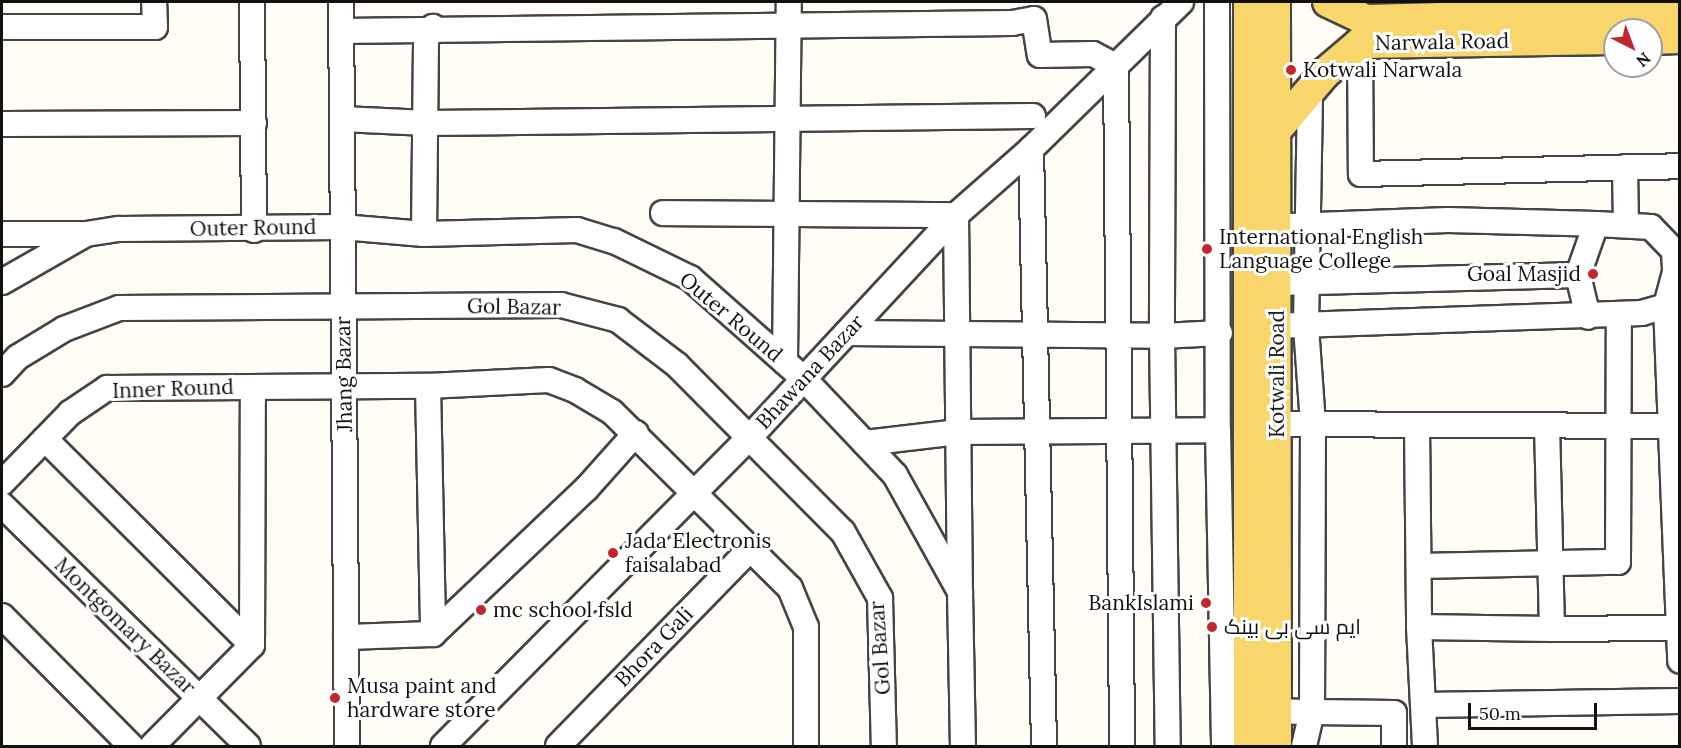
<!DOCTYPE html>
<meta charset="utf-8">
<style>
body{margin:0}
#map{position:relative;width:1681px;height:748px;overflow:hidden;background:#fffdf5;font-family:Lora,Cairo,serif}
div>[style]{position:absolute}
.roads{filter:drop-shadow(2px 0 #444) drop-shadow(-2px 0 #444) drop-shadow(0 2px #444) drop-shadow(0 -2px #444)}
.minor>*{height:24px;margin:-12px;padding:0 12px;transform-origin:12px;border-radius:12px;background:#fff}
.major>*{height:30px;margin:-15px;padding:0 15px;transform-origin:15px;border-radius:15px;background:#f9d66b}
.dots>*{width:16px;height:16px;translate:-50% -50%;box-sizing:border-box;border:3px solid #fff;border-radius:50%}
span{translate:-50% -50%;white-space:nowrap;text-align:center;line-height:1.15;-webkit-text-stroke:6px #fff;paint-order:stroke}
.street-label{font-size:21px;color:#111}
.poi-label{font-size:21px;color:#111}
.left{translate:0 -50%;text-align:left}
.right{translate:-100% -50%;text-align:right}
.frame{position:absolute;inset:0;border:3px solid #111;pointer-events:none}
.north{position:absolute;left:1603px;top:18px;width:60px;height:60px;box-sizing:border-box;background:#fff;border:2px solid #a0a0a0;border-radius:50%;rotate:138deg;font-size:16px;font-weight:700;line-height:24px;text-align:center;color:#111}
.north::after{content:'';display:block;margin:auto;width:21px;height:27px;background:#c4262e;clip-path:polygon(50% 0,100% 100%,50% 72%,0 100%)}
.scale{position:absolute;left:1468px;top:703px;width:129px;height:27px;box-sizing:border-box;border:3px solid #111;border-top:0;padding-left:8px;font-size:18px;line-height:21px;white-space:nowrap;color:#111;-webkit-text-stroke:4px #fff;paint-order:stroke}
</style>
<div id="map">
<div class="roads">
<div class="minor">
<div style="left:252px;top:2px;width:228px;rotate:89.5deg"></div>
<div style="left:341px;top:2px;width:744px;rotate:89.54deg"></div>
<div style="left:1217px;top:2px;width:428px;rotate:89.9deg"></div>
<div style="left:1218px;top:430px;width:316px;rotate:88.9deg"></div>
<div style="left:1163px;top:18px;width:318px;rotate:90.2deg"></div>
<div style="left:1162px;top:336px;width:410px;rotate:89.2deg"></div>
<div style="left:2px;top:27px;width:153px"></div>
<div style="left:155px;top:27px;width:25px;rotate:-92deg"></div>
<div style="left:341px;top:31px;width:671px;rotate:-0.68deg"></div>
<div style="left:1012px;top:23px;width:22px;rotate:-10deg"></div>
<div style="left:1034px;top:19px;width:36px;rotate:81deg"></div>
<div style="left:1040px;top:55px;width:53px;rotate:-1.1deg"></div>
<div style="left:1093px;top:54px;width:26px;rotate:28deg"></div>
<div style="left:1116px;top:66px;width:680px;rotate:89.49deg"></div>
<div style="left:1360px;top:43px;width:131px;rotate:89.6deg"></div>
<div style="left:1361px;top:174px;width:319px;rotate:-1.4deg"></div>
<div style="left:342px;top:119px;width:85px;rotate:2.7deg"></div>
<div style="left:427px;top:123px;width:606px;rotate:-0.66deg"></div>
<div style="left:2px;top:124px;width:252px;rotate:-0.2deg"></div>
<div style="left:1031px;top:149px;width:597px;rotate:88.75deg"></div>
<div style="left:1625px;top:167px;width:57px;rotate:89deg"></div>
<div style="left:663px;top:213px;width:293px;rotate:0.4deg"></div>
<div style="left:956px;top:215px;width:375px;rotate:89.4deg"></div>
<div style="left:1290px;top:226px;width:158px;rotate:-2.2deg"></div>
<div style="left:1448px;top:220px;width:148px;rotate:1.5deg"></div>
<div style="left:2px;top:234px;width:82px"></div>
<div style="left:424px;top:234px;width:194px;rotate:-89.4deg"></div>
<div style="left:426px;top:40px;width:15px;rotate:-62deg"></div>
<div style="left:1578px;top:275px;width:43px;rotate:76.6deg"></div>
<div style="left:2px;top:282px;width:97px;rotate:-29.7deg"></div>
<div style="left:86px;top:234px;width:33px;rotate:-9deg"></div>
<div style="left:119px;top:229px;width:223px;rotate:-0.5deg"></div>
<div style="left:342px;top:227px;width:82px;rotate:4.9deg"></div>
<div style="left:424px;top:234px;width:153px;rotate:-1.5deg"></div>
<div style="left:577px;top:230px;width:39px;rotate:17deg"></div>
<div style="left:614px;top:241px;width:85px;rotate:26deg"></div>
<div style="left:690px;top:278px;width:152px;rotate:41.5deg"></div>
<div style="left:804px;top:379px;width:132px;rotate:46.5deg"></div>
<div style="left:895px;top:475px;width:134px;rotate:60.9deg"></div>
<div style="left:960px;top:592px;width:154px;rotate:88.9deg"></div>
<div style="left:1277px;top:283px;width:301px;rotate:-1.5deg"></div>
<div style="left:1578px;top:275px;width:54px;rotate:-70.6deg"></div>
<div style="left:1596px;top:224px;width:55px;rotate:3.1deg"></div>
<div style="left:1651px;top:227px;width:33px;rotate:46deg"></div>
<div style="left:1674px;top:251px;width:21px;rotate:87deg"></div>
<div style="left:1675px;top:272px;width:35px;rotate:105deg"></div>
<div style="left:1666px;top:306px;width:25px;rotate:164deg"></div>
<div style="left:1642px;top:313px;width:364px;rotate:178deg"></div>
<div style="left:1666px;top:306px;width:355px;rotate:87.7deg"></div>
<div style="left:847px;top:333px;width:315px;rotate:0.5deg"></div>
<div style="left:1162px;top:336px;width:58px;rotate:-3deg"></div>
<div style="left:785px;top:362px;width:360px;rotate:-89.4deg"></div>
<div style="left:2px;top:374px;width:23px;rotate:-47deg"></div>
<div style="left:18px;top:357px;width:54px;rotate:-31.3deg"></div>
<div style="left:64px;top:329px;width:59px;rotate:-20.9deg"></div>
<div style="left:119px;top:308px;width:442px;rotate:-0.4deg"></div>
<div style="left:561px;top:305px;width:59px;rotate:14.7deg"></div>
<div style="left:618px;top:320px;width:74px;rotate:37.3deg"></div>
<div style="left:677px;top:365px;width:235px;rotate:45.2deg"></div>
<div style="left:843px;top:532px;width:76px;rotate:60.7deg"></div>
<div style="left:880px;top:598px;width:148px;rotate:88.5deg"></div>
<div style="left:428px;top:386px;width:248px;rotate:88.8deg"></div>
<div style="left:1277px;top:424px;width:403px;rotate:0.3deg"></div>
<div style="left:1417px;top:425px;width:202px;rotate:89.4deg"></div>
<div style="left:1419px;top:627px;width:119px;rotate:87.1deg"></div>
<div style="left:45px;top:439px;width:292px;rotate:44.9deg"></div>
<div style="left:865px;top:443px;width:94px;rotate:-6.7deg"></div>
<div style="left:958px;top:432px;width:260px;rotate:-0.4deg"></div>
<div style="left:2px;top:483px;width:98px;rotate:-45.8deg"></div>
<div style="left:70px;top:413px;width:45px;rotate:-34deg"></div>
<div style="left:107px;top:388px;width:321px;rotate:-0.4deg"></div>
<div style="left:428px;top:386px;width:121px;rotate:-2.8deg"></div>
<div style="left:549px;top:380px;width:28px;rotate:21deg"></div>
<div style="left:575px;top:390px;width:43px;rotate:30.7deg"></div>
<div style="left:612px;top:412px;width:250px;rotate:44.7deg"></div>
<div style="left:790px;top:588px;width:42px;rotate:67.7deg"></div>
<div style="left:806px;top:627px;width:119px;rotate:90deg"></div>
<div style="left:2px;top:505px;width:344px;rotate:44.4deg"></div>
<div style="left:1419px;top:566px;width:199px;rotate:-1.2deg"></div>
<div style="left:1618px;top:562px;width:247px;rotate:-89.8deg"></div>
<div style="left:2px;top:616px;width:183px;rotate:45.2deg"></div>
<div style="left:1419px;top:627px;width:133px;rotate:0.9deg"></div>
<div style="left:1552px;top:629px;width:203px;rotate:-91.4deg"></div>
<div style="left:1552px;top:629px;width:126px;rotate:-0.5deg"></div>
<div style="left:346px;top:637px;width:87px;rotate:-2deg"></div>
<div style="left:433px;top:634px;width:211px;rotate:-43.5deg"></div>
<div style="left:586px;top:489px;width:75px;rotate:-48.2deg"></div>
<div style="left:1424px;top:705px;width:256px;rotate:-0.9deg"></div>
<div style="left:1276px;top:711px;width:36px;rotate:2deg"></div>
<div style="left:1312px;top:712px;width:288px;rotate:-89.8deg"></div>
<div style="left:1313px;top:424px;width:98px;rotate:-94.1deg"></div>
<div style="left:1306px;top:326px;width:236px;rotate:-89deg"></div>
<div style="left:152px;top:746px;width:142px;rotate:-45.3deg"></div>
<div style="left:252px;top:645px;width:258px;rotate:-89.8deg"></div>
<div style="left:443px;top:746px;width:434px;rotate:-45.2deg"></div>
<div style="left:749px;top:438px;width:304px;rotate:-47.1deg"></div>
<div style="left:956px;top:215px;width:100px;rotate:-41.3deg"></div>
<div style="left:1031px;top:149px;width:210px;rotate:-44.4deg"></div>
<div style="left:558px;top:746px;width:275px;rotate:-45.7deg"></div>
<div style="left:1304px;top:746px;width:35px;rotate:-77deg"></div>
<div style="left:1312px;top:712px;width:82px;rotate:0.7deg"></div>
<div style="left:1394px;top:713px;width:33px;rotate:90deg"></div>
</div>
<div class="major">
<div style="left:1249px;top:2px;width:744px;rotate:90deg"></div>
<div style="left:1275px;top:2px;width:744px;rotate:89.92deg"></div>
<div style="left:1328px;top:2px;width:42px;rotate:25.3deg"></div>
<div style="left:1366px;top:20px;width:314px;rotate:-1.5deg"></div>
<div style="left:1651px;top:39px;width:29px;rotate:-2deg"></div>
<div style="left:1272px;top:135px;width:82px;rotate:-49.5deg"></div>
<div style="left:1325px;top:73px;width:46px;rotate:-40.6deg"></div>
<div style="left:1360px;top:43px;width:255px;rotate:-0.9deg"></div>
</div>
</div>
<div class="dots">
<div style="left:1291px;top:70px;background:#c4262e"></div>
<div style="left:1207px;top:249px;background:#c4262e"></div>
<div style="left:1593px;top:274px;background:#c4262e"></div>
<div style="left:613px;top:553px;background:#c4262e"></div>
<div style="left:1206px;top:603px;background:#c4262e"></div>
<div style="left:481px;top:610px;background:#c4262e"></div>
<div style="left:1212px;top:627px;background:#c4262e"></div>
<div style="left:335px;top:698px;background:#c4262e"></div>
</div>
<div class="street-label">
<span style="left:1442px;top:42px;rotate:-1deg">Narwala Road</span>
<span style="left:253px;top:228px;rotate:-1deg">Outer Round</span>
<span style="left:514px;top:307px;rotate:1deg">Gol Bazar</span>
<span style="left:731px;top:317px;rotate:40deg">Outer Round</span>
<span style="left:810px;top:372px;rotate:-47deg">Bhawana Bazar</span>
<span style="left:344px;top:374px;rotate:-91deg">Jhang Bazar</span>
<span style="left:1277px;top:374px;rotate:-90deg">Kotwali Road</span>
<span style="left:173px;top:389px;rotate:-2deg">Inner Round</span>
<span style="left:125px;top:626px;rotate:44deg">Montgomary Bazar</span>
<span style="left:654px;top:647px;rotate:-46deg">Bhora Gali</span>
<span style="left:880px;top:648px;rotate:-94deg">Gol Bazar</span>
</div>
<div class="poi-label">
<span class="left" style="left:1303px;top:70px">Kotwali Narwala</span>
<span class="left" style="left:1219px;top:249px">International English<br>Language College</span>
<span class="right" style="left:1581px;top:274px">Goal Masjid</span>
<span class="left" style="left:625px;top:553px">Jada Electronis<br>faisalabad</span>
<span class="right" style="left:1194px;top:603px">BankIslami</span>
<span class="left" style="left:493px;top:610px">mc school fsld</span>
<span class="left" style="left:1224px;top:627px">ایم سی بی بینک</span>
<span class="left" style="left:347px;top:698px">Musa paint and<br>hardware store</span>
</div>
<div class="frame"></div>
<div class="north">N</div>
<div class="scale">50 m</div>
</div>
